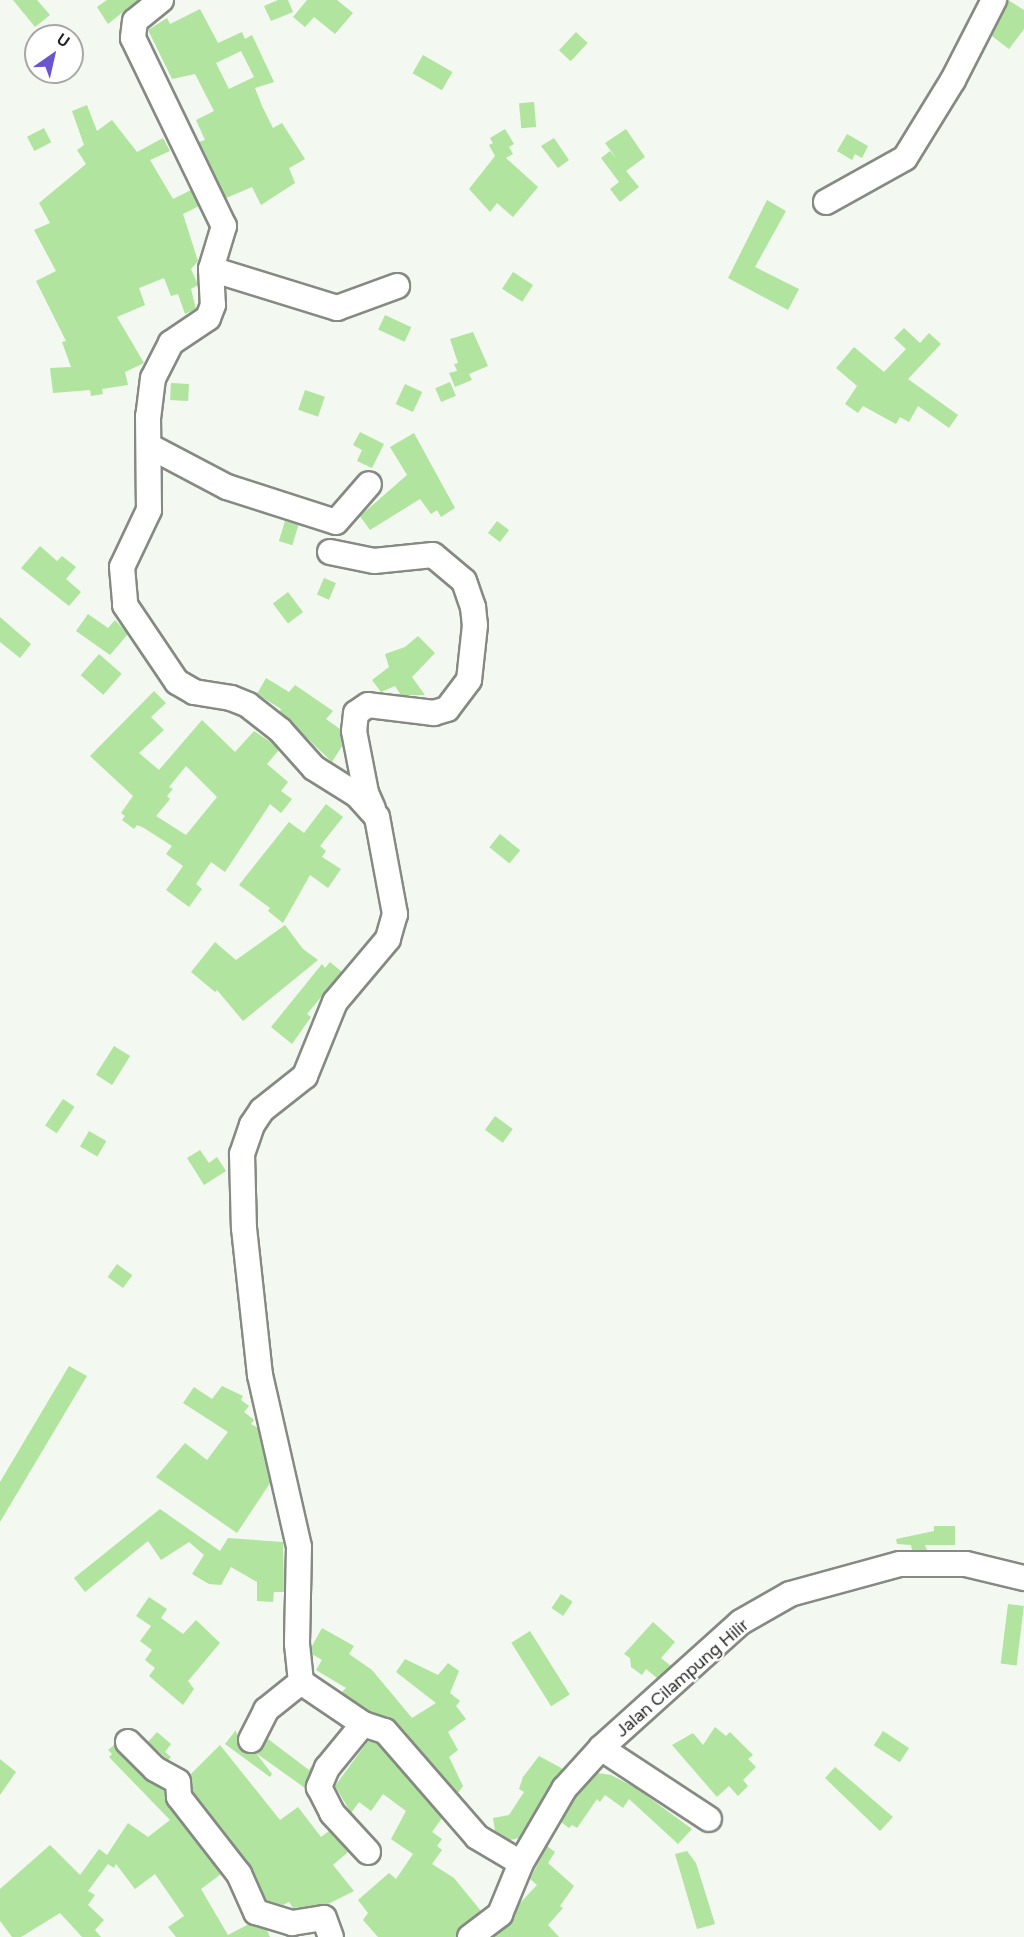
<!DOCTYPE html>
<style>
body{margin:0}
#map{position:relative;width:1024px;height:1937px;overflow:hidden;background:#f3f8f1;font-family:Figtree,sans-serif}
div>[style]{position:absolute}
.building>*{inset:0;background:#b1e49e;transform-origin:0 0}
.roads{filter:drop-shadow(2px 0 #858a83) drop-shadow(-2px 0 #858a83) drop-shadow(0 2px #858a83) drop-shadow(0 -2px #858a83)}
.minor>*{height:24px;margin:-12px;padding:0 12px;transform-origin:12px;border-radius:12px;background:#fff}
span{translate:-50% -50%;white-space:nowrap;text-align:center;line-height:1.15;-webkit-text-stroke:4.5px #fff;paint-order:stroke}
.street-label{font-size:18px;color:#222421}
.north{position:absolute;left:24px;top:24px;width:60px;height:60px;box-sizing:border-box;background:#fff;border:2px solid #a7a7a6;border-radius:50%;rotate:34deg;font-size:16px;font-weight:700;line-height:24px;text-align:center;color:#222421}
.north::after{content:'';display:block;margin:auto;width:21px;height:27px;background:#6b55cf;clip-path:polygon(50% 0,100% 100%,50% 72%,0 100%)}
</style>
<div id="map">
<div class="building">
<div style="clip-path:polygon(13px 0,37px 0,50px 15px,35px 27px)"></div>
<div style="clip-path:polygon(107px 0,138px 0,108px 24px,97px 7px)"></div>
<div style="clip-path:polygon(278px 0,288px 0,293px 12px,271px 21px,264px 6px)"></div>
<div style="clip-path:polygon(307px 0,337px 0,353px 13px,335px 34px,314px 17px,305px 27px,293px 17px)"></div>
<div style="clip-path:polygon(1008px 0,1024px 10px,1024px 29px,1009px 49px,992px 36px)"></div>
<div style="clip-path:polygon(evenodd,200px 9px,218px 43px,242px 32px,245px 39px,252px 35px,274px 82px,255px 88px,262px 106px,273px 128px,282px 123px,305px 159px,289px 168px,295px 183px,261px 205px,252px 187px,226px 198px,199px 142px,205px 140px,196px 120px,214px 111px,195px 74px,172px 79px,148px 30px,167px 18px,170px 24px,200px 9px,241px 51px,254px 77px,229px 89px,216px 63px,241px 51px)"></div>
<div style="left:576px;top:32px;width:16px;height:25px;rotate:43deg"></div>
<div style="left:423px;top:55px;width:34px;height:21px;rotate:30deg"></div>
<div style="left:534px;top:102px;width:25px;height:15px;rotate:85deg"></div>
<div style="clip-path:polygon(87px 105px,97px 131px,112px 120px,137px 152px,163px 138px,170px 151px,150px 160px,173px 199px,191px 190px,199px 206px,183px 214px,198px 261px,191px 269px,198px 285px,191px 289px,196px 309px,185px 314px,178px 294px,171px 296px,164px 278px,139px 288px,145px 305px,117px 317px,144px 363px,125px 372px,128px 385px,102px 389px,103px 394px,91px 396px,90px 390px,53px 393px,50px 368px,71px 367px,62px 342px,66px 341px,36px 281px,56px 271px,34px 230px,50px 223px,39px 203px,86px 164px,77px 150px,84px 145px,72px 111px)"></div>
<div style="left:44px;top:128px;width:16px;height:19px;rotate:63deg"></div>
<div style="clip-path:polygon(505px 129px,514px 144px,509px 147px,513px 154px,506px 158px,538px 187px,513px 217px,497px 203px,490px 212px,469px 189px,495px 156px,489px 145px,493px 143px,490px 138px)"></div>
<div style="clip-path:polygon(626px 129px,645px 157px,626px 171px,639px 187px,620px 202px,610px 189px,619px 182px,601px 158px,610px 151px,617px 159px,605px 143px)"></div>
<div style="clip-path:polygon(847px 134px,868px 146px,862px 158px,855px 154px,852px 160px,837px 151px)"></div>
<div style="clip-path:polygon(554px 138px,569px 160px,558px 168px,541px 146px)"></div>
<div style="clip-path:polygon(767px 200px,786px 211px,755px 267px,799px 289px,788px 310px,728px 278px)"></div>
<div style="left:513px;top:272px;width:24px;height:20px;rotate:33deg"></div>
<div style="left:385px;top:315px;width:29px;height:16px;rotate:25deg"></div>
<div style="clip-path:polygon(904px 328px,920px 343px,929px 333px,941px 344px,908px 379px,958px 415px,949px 428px,918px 406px,909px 422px,900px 417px,896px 424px,863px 406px,858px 413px,845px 404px,857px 386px,836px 368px,854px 347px,884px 372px,906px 349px,894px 338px)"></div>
<div style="clip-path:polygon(473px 332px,488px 366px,469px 374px,472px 380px,455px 387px,449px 373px,457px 371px,454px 364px,458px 363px,450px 339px)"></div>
<div style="left:450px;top:382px;width:15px;height:16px;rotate:67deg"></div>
<div style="left:171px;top:383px;width:18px;height:17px;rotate:3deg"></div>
<div style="left:405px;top:384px;width:19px;height:22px;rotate:25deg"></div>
<div style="left:305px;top:390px;width:21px;height:21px;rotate:19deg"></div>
<div style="clip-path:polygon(360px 432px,384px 444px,372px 468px,357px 461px,362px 450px,353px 445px)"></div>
<div style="clip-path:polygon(414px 433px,455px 508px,441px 517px,437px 510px,431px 514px,420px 499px,370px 530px,360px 516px,407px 475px,390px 447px)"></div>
<div style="left:285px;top:521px;width:14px;height:21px;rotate:17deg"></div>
<div style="left:497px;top:521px;width:15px;height:15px;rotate:37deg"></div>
<div style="clip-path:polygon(40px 546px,57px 561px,62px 556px,76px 567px,66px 579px,81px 592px,69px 606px,21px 568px)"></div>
<div style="left:324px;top:578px;width:13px;height:18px;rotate:23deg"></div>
<div style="left:288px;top:592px;width:25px;height:19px;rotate:53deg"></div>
<div style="clip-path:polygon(88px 614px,108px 628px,115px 620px,128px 634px,110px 655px,76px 631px)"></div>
<div style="clip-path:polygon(0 617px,31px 644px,20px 658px,0 642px)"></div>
<div style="clip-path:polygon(418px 636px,435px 653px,412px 677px,425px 695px,401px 695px,395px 686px,381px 692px,372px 680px,389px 667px,385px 654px,405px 647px)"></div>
<div style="left:99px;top:654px;width:30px;height:28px;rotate:41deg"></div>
<div style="clip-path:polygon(266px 678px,289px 692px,295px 685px,333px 711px,326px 719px,340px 729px,342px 746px,332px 762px,280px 712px,281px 709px,257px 694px)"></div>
<div style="clip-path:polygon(evenodd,154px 691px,166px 703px,151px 717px,164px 730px,139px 753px,159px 770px,202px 720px,235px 752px,254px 731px,272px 743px,279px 750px,267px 764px,288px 782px,281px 791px,292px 799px,281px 813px,270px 804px,225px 872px,211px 862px,196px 884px,202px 889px,189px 907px,166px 890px,183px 866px,166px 854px,172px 846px,144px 828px,137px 825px,134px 829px,122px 820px,125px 816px,121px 813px,133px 796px,90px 756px,154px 691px,186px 766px,217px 797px,186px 835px,156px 816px,170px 799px,167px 796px,173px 789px,169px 787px,186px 766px)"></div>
<div style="clip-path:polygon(326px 804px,343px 817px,320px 846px,326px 851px,322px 857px,341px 869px,328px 888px,310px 875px,283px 923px,268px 911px,270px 908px,239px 885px,289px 822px,304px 833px)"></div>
<div style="left:500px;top:834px;width:26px;height:17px;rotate:39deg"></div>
<div style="clip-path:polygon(285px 925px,303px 949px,318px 960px,243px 1021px,217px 990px,215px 992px,191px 972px,215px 942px,236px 960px)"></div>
<div style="clip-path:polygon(330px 962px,342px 972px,307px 1014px,311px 1017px,292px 1044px,271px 1027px,322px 964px,325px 968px)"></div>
<div style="left:114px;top:1046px;width:19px;height:34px;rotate:32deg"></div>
<div style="left:63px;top:1099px;width:14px;height:32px;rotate:34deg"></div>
<div style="left:495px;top:1116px;width:22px;height:17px;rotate:36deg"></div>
<div style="left:89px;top:1131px;width:20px;height:18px;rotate:30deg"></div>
<div style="clip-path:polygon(200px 1150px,209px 1163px,217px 1157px,226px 1171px,204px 1185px,187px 1158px)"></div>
<div style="left:117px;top:1264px;width:19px;height:16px;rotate:36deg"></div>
<div style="clip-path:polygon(69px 1366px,87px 1376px,0 1522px,0 1482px)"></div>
<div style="clip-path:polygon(222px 1386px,243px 1396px,241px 1400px,249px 1406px,244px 1412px,254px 1420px,251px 1424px,258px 1428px,270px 1483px,237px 1533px,156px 1477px,185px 1443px,207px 1460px,228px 1432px,183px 1403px,194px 1387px,212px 1399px)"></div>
<div style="clip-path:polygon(160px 1509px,220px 1551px,228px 1538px,283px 1542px,284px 1592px,274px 1592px,273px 1602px,257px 1601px,257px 1582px,231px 1567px,221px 1585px,209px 1584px,192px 1574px,204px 1555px,189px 1542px,161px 1560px,148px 1541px,85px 1592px,74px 1578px)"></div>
<div style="clip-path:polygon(934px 1526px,955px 1526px,955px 1545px,925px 1545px,927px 1550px,912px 1550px,911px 1545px,897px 1544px,896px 1539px,934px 1531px)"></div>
<div style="left:561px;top:1594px;width:14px;height:17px;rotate:34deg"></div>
<div style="clip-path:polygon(149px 1597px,167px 1609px,161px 1618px,183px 1634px,196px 1620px,220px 1643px,188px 1681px,194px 1689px,183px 1705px,149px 1676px,155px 1668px,145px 1660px,152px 1650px,140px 1641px,151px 1626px,136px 1616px)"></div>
<div style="left:1008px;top:1604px;width:16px;height:60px;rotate:7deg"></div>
<div style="clip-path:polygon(653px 1622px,675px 1642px,661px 1658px,671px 1666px,657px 1678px,646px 1669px,642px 1675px,631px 1667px,630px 1658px,624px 1654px)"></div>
<div style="clip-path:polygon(322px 1628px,354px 1646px,349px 1654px,372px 1670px,412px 1718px,436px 1703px,396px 1672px,405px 1659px,438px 1675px,448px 1663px,459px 1671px,450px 1693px,460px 1701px,456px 1706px,466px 1719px,448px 1732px,458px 1750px,449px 1757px,463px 1786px,458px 1793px,395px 1721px,369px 1711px,342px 1692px,346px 1688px,316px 1670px,322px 1660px,312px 1654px,312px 1646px)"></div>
<div style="left:530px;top:1631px;width:75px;height:22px;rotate:58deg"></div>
<div style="clip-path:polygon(715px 1727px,726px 1736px,730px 1732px,753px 1755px,748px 1759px,756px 1767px,743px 1780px,748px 1786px,738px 1796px,729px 1786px,717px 1797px,672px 1745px,693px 1733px,703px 1745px)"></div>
<div style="clip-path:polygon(236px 1730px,239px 1748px,256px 1753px,272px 1774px,270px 1777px,225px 1744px)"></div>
<div style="left:883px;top:1731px;width:31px;height:17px;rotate:33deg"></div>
<div style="clip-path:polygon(157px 1732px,171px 1744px,165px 1752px,171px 1757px,168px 1760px,148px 1742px)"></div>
<div style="clip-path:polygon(268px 1739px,309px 1770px,313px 1764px,305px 1788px,256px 1753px)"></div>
<div style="clip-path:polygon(368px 1741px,377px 1743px,442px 1818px,432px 1832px,442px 1839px,437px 1846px,442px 1850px,432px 1864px,454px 1878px,481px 1911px,461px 1926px,456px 1937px,378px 1937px,363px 1920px,368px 1913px,358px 1900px,389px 1873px,396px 1879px,413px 1854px,391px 1839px,406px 1811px,383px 1794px,371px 1811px,359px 1802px,351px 1813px,335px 1786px)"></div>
<div style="clip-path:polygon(114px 1745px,145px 1779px,164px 1791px,168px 1806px,221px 1874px,201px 1889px,228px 1935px,249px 1924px,267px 1930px,270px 1937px,176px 1937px,168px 1927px,184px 1916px,155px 1874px,135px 1889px,116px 1864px,114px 1868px,108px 1864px,88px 1891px,95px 1895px,88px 1905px,104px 1920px,95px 1930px,101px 1937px,82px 1937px,60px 1913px,21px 1937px,12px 1937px,0 1921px,0 1889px,50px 1845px,80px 1875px,99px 1849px,107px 1855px,128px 1823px,148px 1837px,170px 1820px,109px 1757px,112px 1754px,108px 1750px)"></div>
<div style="clip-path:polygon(220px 1745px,280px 1820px,298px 1807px,321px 1837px,329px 1831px,348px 1852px,333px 1865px,354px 1891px,328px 1904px,293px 1908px,289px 1902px,283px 1905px,266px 1900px,250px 1865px,193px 1792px,190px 1775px)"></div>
<div style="clip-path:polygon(539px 1756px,563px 1769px,519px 1838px,510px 1840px,495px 1831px,493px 1818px,509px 1815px,524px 1792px,519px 1789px,523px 1777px)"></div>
<div style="clip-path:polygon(0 1759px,16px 1772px,0 1795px)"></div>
<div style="clip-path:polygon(835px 1767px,893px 1817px,880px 1831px,825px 1778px)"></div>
<div style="clip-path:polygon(597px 1773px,611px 1775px,636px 1788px,692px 1829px,678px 1844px,629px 1799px,623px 1808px,605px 1795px,600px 1802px,597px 1799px,577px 1828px,572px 1825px,569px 1828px,561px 1822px,576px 1797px)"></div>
<div style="clip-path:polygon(547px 1846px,555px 1852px,548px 1863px,574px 1886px,560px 1906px,563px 1908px,548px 1925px,559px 1937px,493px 1937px,509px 1925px,520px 1903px,537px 1885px,530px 1879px)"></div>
<div style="clip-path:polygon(687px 1851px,696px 1863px,715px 1924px,697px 1929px,675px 1854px)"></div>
</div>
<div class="roads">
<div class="minor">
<div style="left:161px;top:0;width:33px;rotate:141deg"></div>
<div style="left:135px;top:21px;width:17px;rotate:97deg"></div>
<div style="left:133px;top:38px;width:209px;rotate:64.2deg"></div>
<div style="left:224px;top:226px;width:45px;rotate:106.8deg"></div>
<div style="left:211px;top:269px;width:36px;rotate:87deg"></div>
<div style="left:213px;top:305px;width:14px;rotate:111deg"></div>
<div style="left:208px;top:318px;width:45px;rotate:146deg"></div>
<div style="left:171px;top:343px;width:39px;rotate:117deg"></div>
<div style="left:153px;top:378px;width:38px;rotate:97deg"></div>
<div style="left:148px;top:416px;width:94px;rotate:89.4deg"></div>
<div style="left:149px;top:510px;width:63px;rotate:115.3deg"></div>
<div style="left:122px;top:567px;width:38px;rotate:85deg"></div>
<div style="left:125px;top:605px;width:93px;rotate:56deg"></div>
<div style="left:177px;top:682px;width:20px;rotate:30deg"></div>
<div style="left:194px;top:692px;width:37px;rotate:9deg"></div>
<div style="left:231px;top:698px;width:18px;rotate:22deg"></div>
<div style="left:248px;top:705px;width:41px;rotate:38deg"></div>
<div style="left:280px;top:730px;width:51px;rotate:48.2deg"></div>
<div style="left:314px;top:768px;width:51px;rotate:32.1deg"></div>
<div style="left:357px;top:795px;width:30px;rotate:48deg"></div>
<div style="left:377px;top:817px;width:99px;rotate:79.5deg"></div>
<div style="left:395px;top:914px;width:26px;rotate:106deg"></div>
<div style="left:388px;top:939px;width:82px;rotate:130.1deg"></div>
<div style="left:335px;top:1002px;width:80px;rotate:112.1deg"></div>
<div style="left:305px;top:1076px;width:55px;rotate:141.7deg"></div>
<div style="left:262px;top:1110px;width:18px;rotate:124deg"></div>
<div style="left:252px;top:1125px;width:31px;rotate:109deg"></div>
<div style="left:242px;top:1154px;width:74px;rotate:88.5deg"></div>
<div style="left:244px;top:1228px;width:148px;rotate:83.8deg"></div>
<div style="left:260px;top:1375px;width:176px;rotate:77.2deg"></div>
<div style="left:299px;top:1547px;width:97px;rotate:91.2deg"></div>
<div style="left:297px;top:1644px;width:38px;rotate:84deg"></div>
<div style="left:301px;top:1682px;width:75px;rotate:34.1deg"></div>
<div style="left:363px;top:1724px;width:23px;rotate:18deg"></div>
<div style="left:385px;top:1731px;width:140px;rotate:49deg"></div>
<div style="left:477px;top:1837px;width:51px;rotate:30.6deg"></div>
<div style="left:826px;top:202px;width:90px;rotate:-29.1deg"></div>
<div style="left:905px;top:158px;width:92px;rotate:-58.4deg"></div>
<div style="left:953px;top:80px;width:90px;rotate:-62.9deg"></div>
<div style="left:211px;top:269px;width:132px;rotate:17.2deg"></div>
<div style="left:337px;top:308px;width:64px;rotate:-20.1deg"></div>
<div style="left:151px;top:447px;width:86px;rotate:27.8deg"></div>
<div style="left:227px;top:487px;width:114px;rotate:17.8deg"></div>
<div style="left:336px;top:522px;width:50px;rotate:-49deg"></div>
<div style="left:330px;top:552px;width:45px;rotate:11.6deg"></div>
<div style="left:374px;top:561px;width:59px;rotate:-5.8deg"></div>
<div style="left:433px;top:555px;width:40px;rotate:40deg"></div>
<div style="left:464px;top:581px;width:28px;rotate:71deg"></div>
<div style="left:473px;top:607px;width:18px;rotate:84deg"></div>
<div style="left:475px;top:625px;width:55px;rotate:96.2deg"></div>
<div style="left:469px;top:680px;width:36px;rotate:127deg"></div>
<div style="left:447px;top:709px;width:14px;rotate:163deg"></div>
<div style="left:434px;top:713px;width:66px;rotate:-173.1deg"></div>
<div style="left:368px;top:705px;width:14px;rotate:146deg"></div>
<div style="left:356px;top:713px;width:18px;rotate:96deg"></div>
<div style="left:354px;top:731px;width:63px;rotate:79deg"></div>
<div style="left:366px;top:793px;width:17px;rotate:66deg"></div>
<div style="left:363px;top:1724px;width:57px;rotate:129.3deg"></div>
<div style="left:327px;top:1768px;width:21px;rotate:113deg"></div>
<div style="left:319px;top:1787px;width:29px;rotate:63deg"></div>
<div style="left:332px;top:1813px;width:53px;rotate:47.3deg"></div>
<div style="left:251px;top:1740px;width:34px;rotate:-63deg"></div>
<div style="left:266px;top:1710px;width:45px;rotate:-38.7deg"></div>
<div style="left:128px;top:1742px;width:38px;rotate:45deg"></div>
<div style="left:155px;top:1769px;width:26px;rotate:29deg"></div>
<div style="left:178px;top:1782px;width:15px;rotate:86deg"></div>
<div style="left:179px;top:1797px;width:98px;rotate:52.1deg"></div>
<div style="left:239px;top:1874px;width:42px;rotate:65.9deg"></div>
<div style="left:256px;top:1912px;width:38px;rotate:17deg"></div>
<div style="left:292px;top:1923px;width:32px;rotate:-9deg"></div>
<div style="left:324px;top:1918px;width:20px;rotate:70deg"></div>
<div style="left:601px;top:1748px;width:129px;rotate:33.3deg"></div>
<div style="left:470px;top:1937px;width:38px;rotate:-37deg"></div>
<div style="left:500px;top:1914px;width:55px;rotate:-67.6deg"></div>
<div style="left:521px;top:1863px;width:86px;rotate:-59.8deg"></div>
<div style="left:564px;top:1789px;width:55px;rotate:-47.9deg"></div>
<div style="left:601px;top:1748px;width:188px;rotate:-42deg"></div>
<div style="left:741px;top:1622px;width:56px;rotate:-29.7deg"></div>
<div style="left:790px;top:1594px;width:114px;rotate:-15.3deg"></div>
<div style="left:900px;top:1564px;width:66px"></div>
<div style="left:966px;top:1564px;width:60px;rotate:13.6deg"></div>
</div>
</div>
<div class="street-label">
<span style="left:682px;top:1678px;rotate:-41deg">Jalan Cilampung Hilir</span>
</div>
<div class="north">U</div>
</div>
